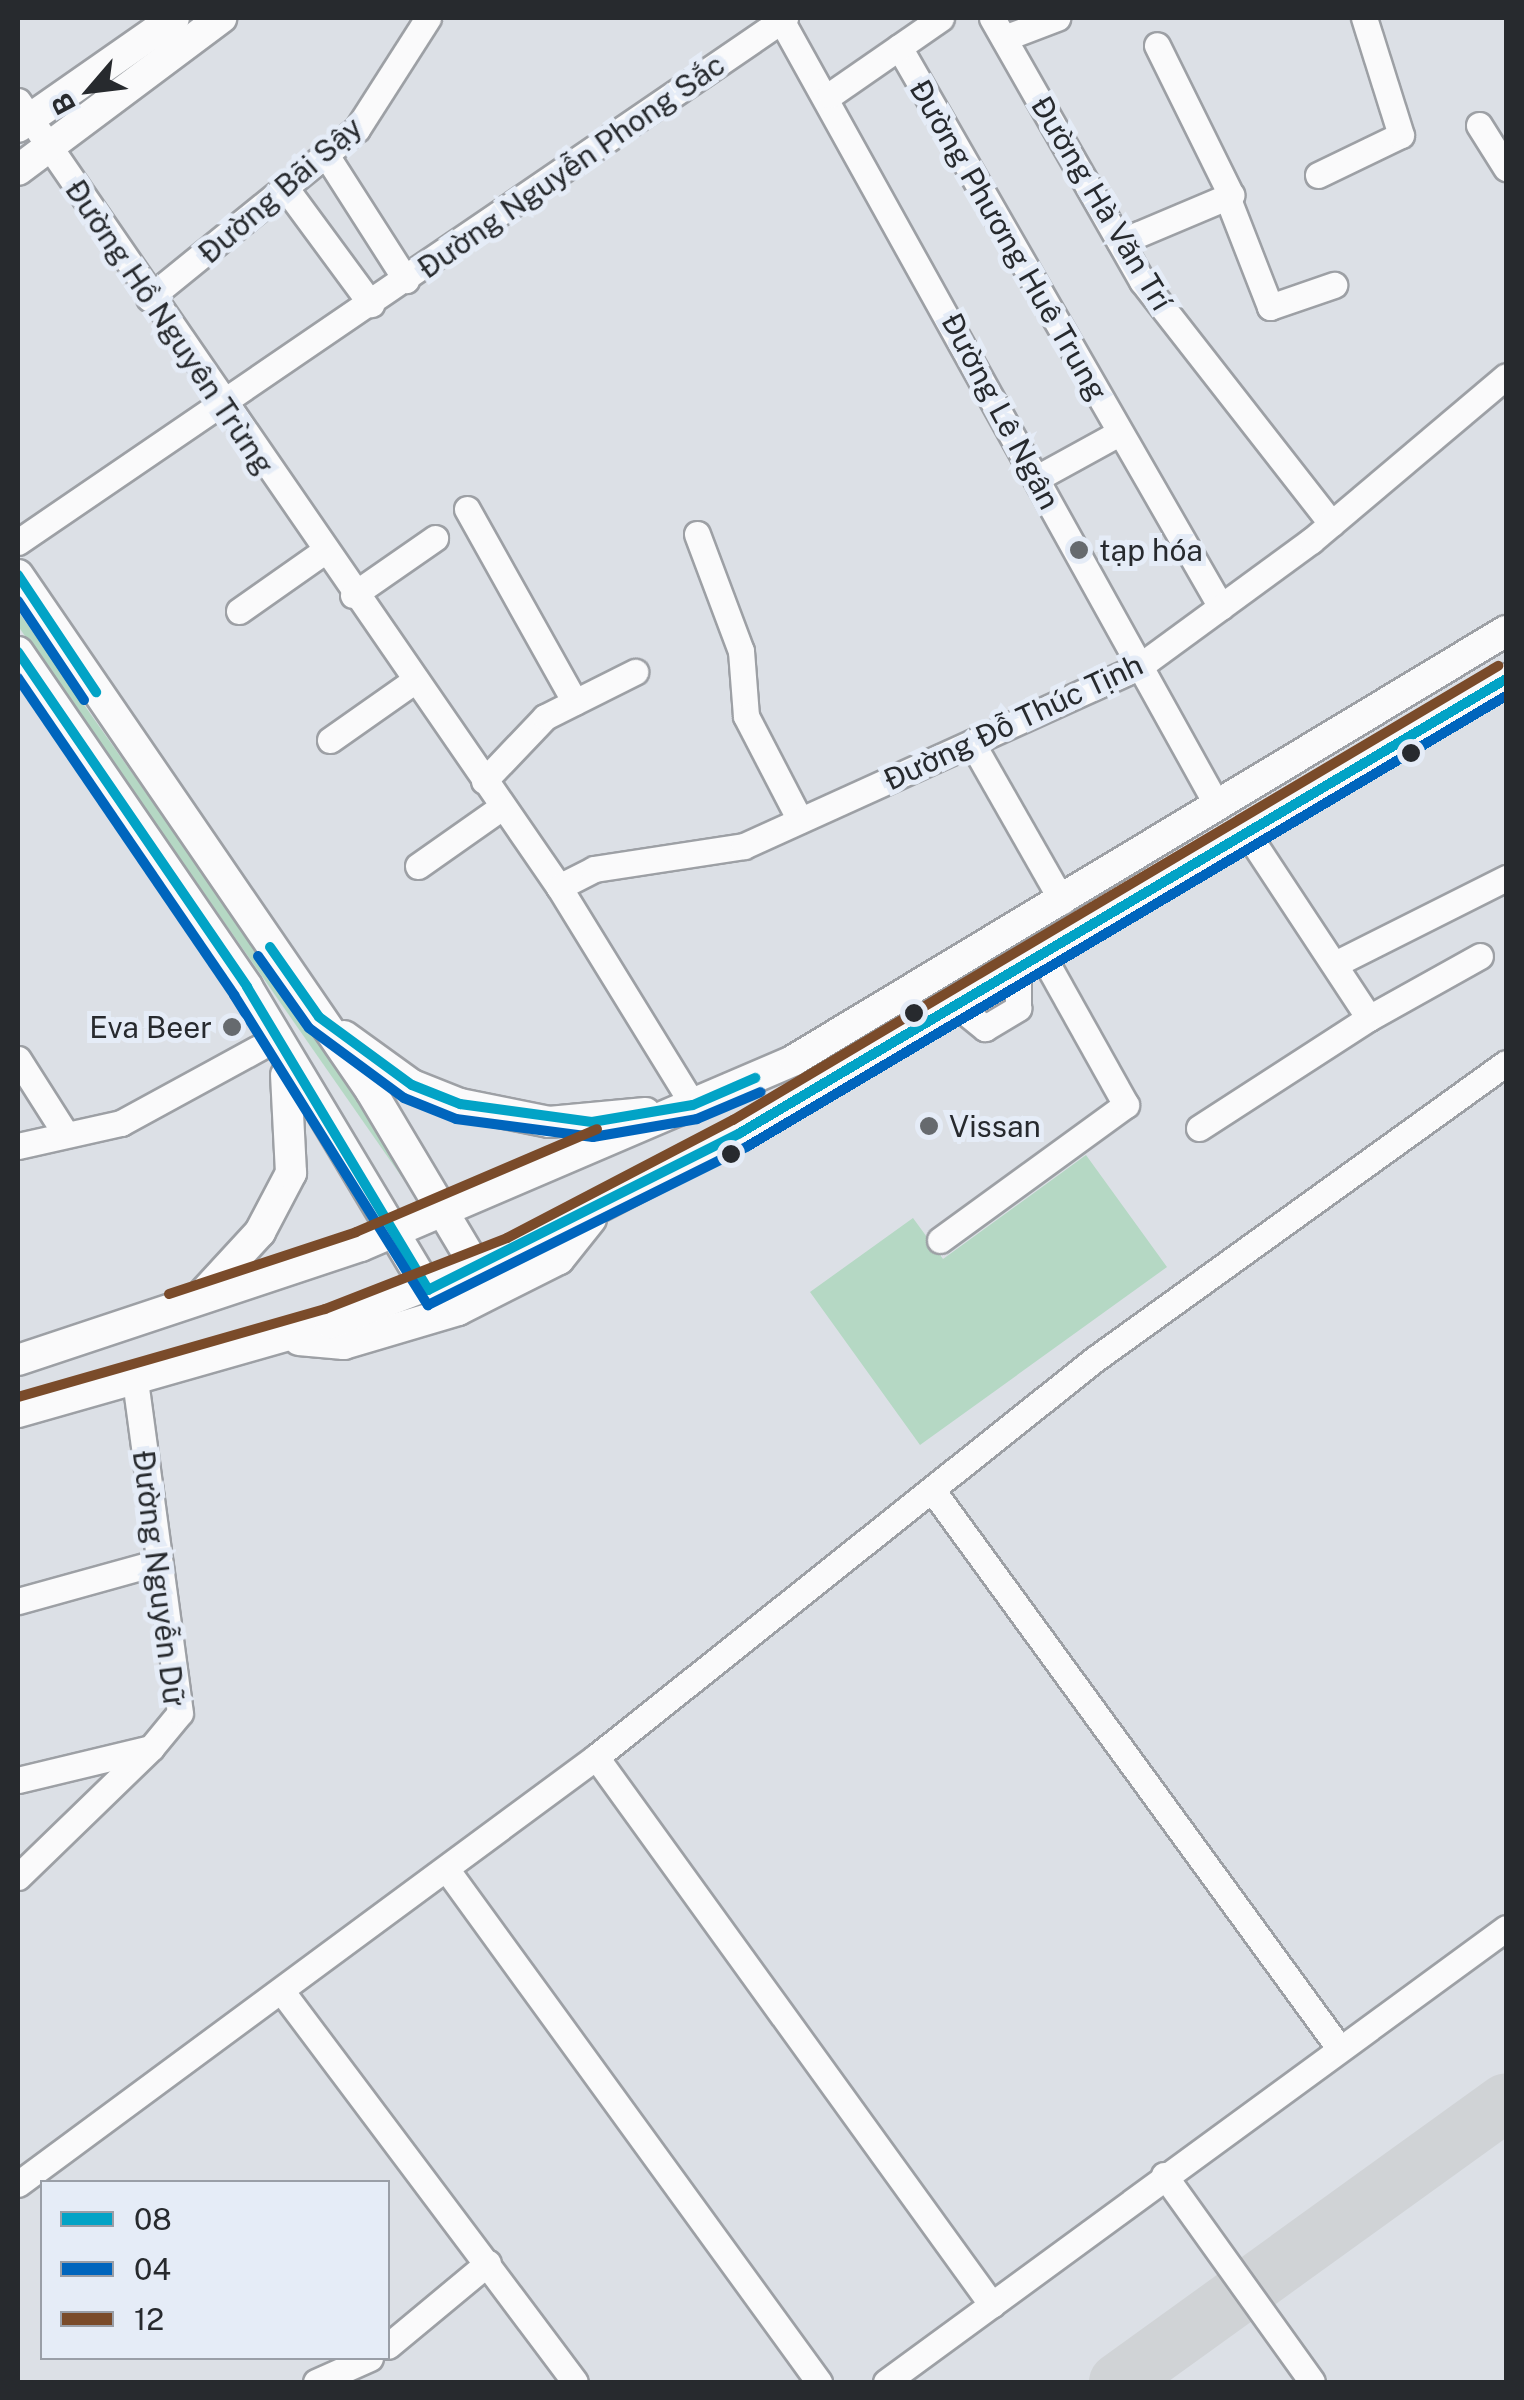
<!DOCTYPE html>
<meta charset="utf-8">
<style>
body{margin:0}
#map{position:relative;width:1524px;height:2400px;overflow:hidden;background:#dce0e6;font-family:"Public Sans",sans-serif}
div>[style]{position:absolute}
.green>*{inset:0;background:#b5d8c4}
.taxiway>*{height:58px;margin:-29px;padding:0 29px;transform-origin:29px;border-radius:29px;background:#d0d3d6}
.roads{filter:drop-shadow(2px 0 #9da0a5) drop-shadow(-2px 0 #9da0a5) drop-shadow(0 2px #9da0a5) drop-shadow(0 -2px #9da0a5)}
.minor>*{height:25px;margin:-12.5px;padding:0 12.5px;transform-origin:12.5px;border-radius:12.5px;background:#fafafb}
.major>*{height:30px;margin:-15px;padding:0 15px;transform-origin:15px;border-radius:15px;background:#fafafb}
.bus-1>*{height:10px;margin:-5px;padding:0 5px;transform-origin:5px;border-radius:5px;background:#02a3c6}
.bus-2>*{height:10px;margin:-5px;padding:0 5px;transform-origin:5px;border-radius:5px;background:#0065bd}
.bus-3>*{height:10px;margin:-5px;padding:0 5px;transform-origin:5px;border-radius:5px;background:#7a4b2a}
.dots>*{width:28px;height:28px;translate:-50% -50%;box-sizing:border-box;border:5px solid #e5ecf7;border-radius:50%}
span{translate:-50% -50%;white-space:nowrap;text-align:center;line-height:1.15;-webkit-text-stroke:10px #e5ecf7;paint-order:stroke}
.street-label{font-size:30px;color:#272a2e}
.poi-label{font-size:30px;color:#272a2e}
.left{translate:0 -50%;text-align:left}
.right{translate:-100% -50%;text-align:right}
.frame{position:absolute;inset:0;border:20px solid #272a2e;pointer-events:none}
.legend{position:absolute;left:40px;top:2180px;width:350px;height:180px;box-sizing:border-box;background:#e5ecf7;border:2px solid #999ea7;margin:0;padding:12px 18px;list-style:none;font-size:30px;color:#272a2e}
.legend li{display:flex;align-items:center;gap:20px;height:50px}
.legend b{width:50px;border:2px solid #999ea7}
.north{position:absolute;left:40px;top:40px;width:100px;height:100px;-webkit-text-stroke:8px #e5ecf7;paint-order:stroke;rotate:242deg;font-size:28px;font-weight:700;line-height:40px;text-align:center;color:#272a2e}
.north::after{content:'';display:block;margin:auto;width:35px;height:45px;background:#272a2e;clip-path:polygon(50% 0,100% 100%,50% 72%,0 100%)}
</style>
<div id="map">
<div class="green">
<div style="clip-path:polygon(18px 611px,356px 1091px,408px 1186px,18px 626px)"></div>
<div style="clip-path:polygon(1086px 1155px,1167px 1267px,920px 1445px,810px 1292px,913px 1218px,943px 1259px)"></div>
</div>
<div class="taxiway">
<div style="left:1118px;top:2382px;width:478px;rotate:-35.8deg"></div>
</div>
<div class="roads">
<div class="minor">
<div style="left:780px;top:18px;width:902px;rotate:60.96deg"></div>
<div style="left:992px;top:18px;width:303px;rotate:60.3deg"></div>
<div style="left:1142px;top:281px;width:308px;rotate:52deg"></div>
<div style="left:1004px;top:38px;width:57px;rotate:-20.7deg"></div>
<div style="left:899px;top:47px;width:646px;rotate:60.1deg"></div>
<div style="left:830px;top:95px;width:135px;rotate:-34.7deg"></div>
<div style="left:18px;top:101px;width:954px;rotate:55.46deg"></div>
<div style="left:559px;top:887px;width:256px;rotate:58.4deg"></div>
<div style="left:1479px;top:125px;width:51px;rotate:57.9deg"></div>
<div style="left:328px;top:158px;width:145px;rotate:57.4deg"></div>
<div style="left:1318px;top:175px;width:92px;rotate:-25.7deg"></div>
<div style="left:1401px;top:135px;width:123px;rotate:-107.5deg"></div>
<div style="left:287px;top:190px;width:142px;rotate:53.6deg"></div>
<div style="left:1228px;top:199px;width:116px;rotate:68.7deg"></div>
<div style="left:1270px;top:307px;width:68px;rotate:-19deg"></div>
<div style="left:1120px;top:242px;width:121px;rotate:-22.9deg"></div>
<div style="left:1231px;top:195px;width:167px;rotate:-116.3deg"></div>
<div style="left:149px;top:298px;width:268px;rotate:-39.1deg"></div>
<div style="left:357px;top:129px;width:132px;rotate:-57.4deg"></div>
<div style="left:1037px;top:478px;width:94px;rotate:-28.8deg"></div>
<div style="left:467px;top:509px;width:221px;rotate:60.8deg"></div>
<div style="left:697px;top:534px;width:125px;rotate:69.4deg"></div>
<div style="left:741px;top:651px;width:65px;rotate:85.6deg"></div>
<div style="left:746px;top:716px;width:117px;rotate:62.6deg"></div>
<div style="left:18px;top:542px;width:929px;rotate:-34.34deg"></div>
<div style="left:353px;top:595px;width:100px;rotate:-34.8deg"></div>
<div style="left:239px;top:611px;width:103px;rotate:-35.1deg"></div>
<div style="left:330px;top:740px;width:103px;rotate:-35.1deg"></div>
<div style="left:972px;top:743px;width:182px;rotate:60.3deg"></div>
<div style="left:484px;top:781px;width:88px;rotate:-46.4deg"></div>
<div style="left:545px;top:717px;width:101px;rotate:-26.6deg"></div>
<div style="left:418px;top:866px;width:103px;rotate:-35.1deg"></div>
<div style="left:559px;top:887px;width:39px;rotate:-27deg"></div>
<div style="left:594px;top:869px;width:152px;rotate:-8.7deg"></div>
<div style="left:744px;top:846px;width:435px;rotate:-24.4deg"></div>
<div style="left:1140px;top:666px;width:212px;rotate:-36.2deg"></div>
<div style="left:1311px;top:541px;width:255px;rotate:-40.2deg"></div>
<div style="left:1337px;top:963px;width:189px;rotate:-26.7deg"></div>
<div style="left:954px;top:1003px;width:40px;rotate:39deg"></div>
<div style="left:985px;top:1028px;width:39px;rotate:-31deg"></div>
<div style="left:1018px;top:1008px;width:42px;rotate:-90deg"></div>
<div style="left:1369px;top:1018px;width:127px;rotate:-29.2deg"></div>
<div style="left:18px;top:1059px;width:88px;rotate:57.6deg"></div>
<div style="left:1199px;top:1128px;width:202px;rotate:-32.9deg"></div>
<div style="left:1369px;top:1018px;width:222px;rotate:-123.4deg"></div>
<div style="left:18px;top:1146px;width:106px;rotate:-12.6deg"></div>
<div style="left:121px;top:1123px;width:180px;rotate:-28.6deg"></div>
<div style="left:940px;top:1240px;width:230px;rotate:-36deg"></div>
<div style="left:1126px;top:1105px;width:174px;rotate:-119.2deg"></div>
<div style="left:933px;top:1491px;width:686px;rotate:53.9deg"></div>
<div style="left:18px;top:1601px;width:142px;rotate:-15.5deg"></div>
<div style="left:596px;top:1757px;width:676px;rotate:54.15deg"></div>
<div style="left:18px;top:1780px;width:137px;rotate:-13.5deg"></div>
<div style="left:151px;top:1748px;width:45px;rotate:-50.4deg"></div>
<div style="left:180px;top:1713px;width:336px;rotate:-97.7deg"></div>
<div style="left:447px;top:1870px;width:633px;rotate:54deg"></div>
<div style="left:18px;top:1877px;width:185px;rotate:-44.1deg"></div>
<div style="left:283px;top:1993px;width:486px;rotate:53.1deg"></div>
<div style="left:1164px;top:2175px;width:254px;rotate:54.4deg"></div>
<div style="left:18px;top:2184px;width:719px;rotate:-36.46deg"></div>
<div style="left:596px;top:1757px;width:638px;rotate:-38.58deg"></div>
<div style="left:1095px;top:1359px;width:506px;rotate:-35.76deg"></div>
<div style="left:388px;top:2346px;width:130px;rotate:-39.7deg"></div>
<div style="left:316px;top:2382px;width:59px;rotate:-24deg"></div>
<div style="left:886px;top:2382px;width:768px;rotate:-36.21deg"></div>
</div>
<div class="major">
<div style="left:18px;top:127px;width:190px;rotate:-34.9deg"></div>
<div style="left:18px;top:170px;width:254px;rotate:-36.8deg"></div>
<div style="left:18px;top:575px;width:625px;rotate:55.62deg"></div>
<div style="left:371px;top:1091px;width:207px;rotate:59.2deg"></div>
<div style="left:18px;top:652px;width:406px;rotate:55.6deg"></div>
<div style="left:247px;top:987px;width:353px;rotate:59.1deg"></div>
<div style="left:344px;top:1036px;width:84px;rotate:35.8deg"></div>
<div style="left:412px;top:1085px;width:52px;rotate:21.6deg"></div>
<div style="left:460px;top:1104px;width:91px;rotate:11.4deg"></div>
<div style="left:549px;top:1122px;width:97px;rotate:-5.3deg"></div>
<div style="left:204px;top:1293px;width:83px;rotate:-47.4deg"></div>
<div style="left:260px;top:1232px;width:67px;rotate:-62.3deg"></div>
<div style="left:291px;top:1173px;width:98px;rotate:-92.9deg"></div>
<div style="left:299px;top:1340px;width:45px;rotate:5.1deg"></div>
<div style="left:344px;top:1344px;width:119px;rotate:-16.6deg"></div>
<div style="left:458px;top:1310px;width:113px;rotate:-26.8deg"></div>
<div style="left:559px;top:1259px;width:51px;rotate:-51.3deg"></div>
<div style="left:18px;top:1360px;width:361px;rotate:-18.4deg"></div>
<div style="left:361px;top:1246px;width:471px;rotate:-23.2deg"></div>
<div style="left:794px;top:1060px;width:831px;rotate:-31.07deg"></div>
<div style="left:18px;top:1412px;width:324px;rotate:-15.9deg"></div>
<div style="left:330px;top:1323px;width:196px;rotate:-21.2deg"></div>
<div style="left:513px;top:1252px;width:256px;rotate:-27.7deg"></div>
<div style="left:740px;top:1133px;width:890px;rotate:-30.65deg"></div>
</div>
</div>
<div class="bus-1">
<div style="left:18px;top:575px;width:141px;rotate:56.3deg"></div>
<div style="left:18px;top:652px;width:406px;rotate:55.6deg"></div>
<div style="left:247px;top:987px;width:353px;rotate:59.1deg"></div>
<div style="left:428px;top:1290px;width:349px;rotate:-26.7deg"></div>
<div style="left:740px;top:1133px;width:890px;rotate:-30.65deg"></div>
<div style="left:270px;top:947px;width:85px;rotate:55deg"></div>
<div style="left:319px;top:1017px;width:115px;rotate:36.2deg"></div>
<div style="left:412px;top:1085px;width:52px;rotate:21.6deg"></div>
<div style="left:460px;top:1104px;width:133px;rotate:7.8deg"></div>
<div style="left:592px;top:1122px;width:102px;rotate:-9.6deg"></div>
<div style="left:693px;top:1105px;width:68px;rotate:-23.5deg"></div>
</div>
<div class="bus-2">
<div style="left:18px;top:601px;width:119px;rotate:56.3deg"></div>
<div style="left:18px;top:678px;width:384px;rotate:55.7deg"></div>
<div style="left:234px;top:995px;width:366px;rotate:58deg"></div>
<div style="left:428px;top:1305px;width:357px;rotate:-26.4deg"></div>
<div style="left:748px;top:1146px;width:882px;rotate:-30.7deg"></div>
<div style="left:258px;top:956px;width:88px;rotate:54.7deg"></div>
<div style="left:309px;top:1028px;width:118px;rotate:36.4deg"></div>
<div style="left:404px;top:1098px;width:56px;rotate:22deg"></div>
<div style="left:456px;top:1119px;width:138px;rotate:7.5deg"></div>
<div style="left:593px;top:1137px;width:106px;rotate:-9.8deg"></div>
<div style="left:697px;top:1119px;width:69px;rotate:-22.9deg"></div>
</div>
<div class="bus-3">
<div style="left:169px;top:1294px;width:197px;rotate:-18.3deg"></div>
<div style="left:356px;top:1232px;width:262px;rotate:-23.1deg"></div>
<div style="left:18px;top:1397px;width:319px;rotate:-16deg"></div>
<div style="left:325px;top:1309px;width:195px;rotate:-21.3deg"></div>
<div style="left:507px;top:1238px;width:255px;rotate:-27.6deg"></div>
<div style="left:733px;top:1120px;width:890px;rotate:-30.69deg"></div>
</div>
<div class="dots">
<div style="left:1079px;top:550px;background:#666a6e"></div>
<div style="left:1411px;top:753px;background:#272a2e"></div>
<div style="left:914px;top:1013px;background:#272a2e"></div>
<div style="left:232px;top:1027px;background:#666a6e"></div>
<div style="left:929px;top:1126px;background:#666a6e"></div>
<div style="left:731px;top:1154px;background:#272a2e"></div>
</div>
<div class="street-label">
<span style="left:571px;top:166px;rotate:-35deg">Đường Nguyễn Phong Sắc</span>
<span style="left:280px;top:190px;rotate:-41deg">Đường Bãi Sậy</span>
<span style="left:1102px;top:203px;rotate:59deg">Đường Hà Văn Trí</span>
<span style="left:1009px;top:240px;rotate:60deg">Đường Phương Huê Trung</span>
<span style="left:170px;top:327px;rotate:56deg">Đường Hồ Nguyên Trừng</span>
<span style="left:1001px;top:411px;rotate:62deg">Đường Lê Ngân</span>
<span style="left:1013px;top:722px;rotate:-25deg">Đường Đỗ Thúc Tịnh</span>
<span style="left:159px;top:1578px;rotate:83deg">Đường Nguyễn Dữ</span>
</div>
<div class="poi-label">
<span class="left" style="left:1099px;top:550px">tạp hóa</span>
<span class="right" style="left:212px;top:1027px">Eva Beer</span>
<span class="left" style="left:949px;top:1126px">Vissan</span>
</div>
<div class="frame"></div>
<ul class="legend">
<li><b style="height:12px;background:#02a3c6"></b>08</li>
<li><b style="height:12px;background:#0065bd"></b>04</li>
<li><b style="height:12px;background:#7a4b2a"></b>12</li>
</ul>
<div class="north">B</div>
</div>
